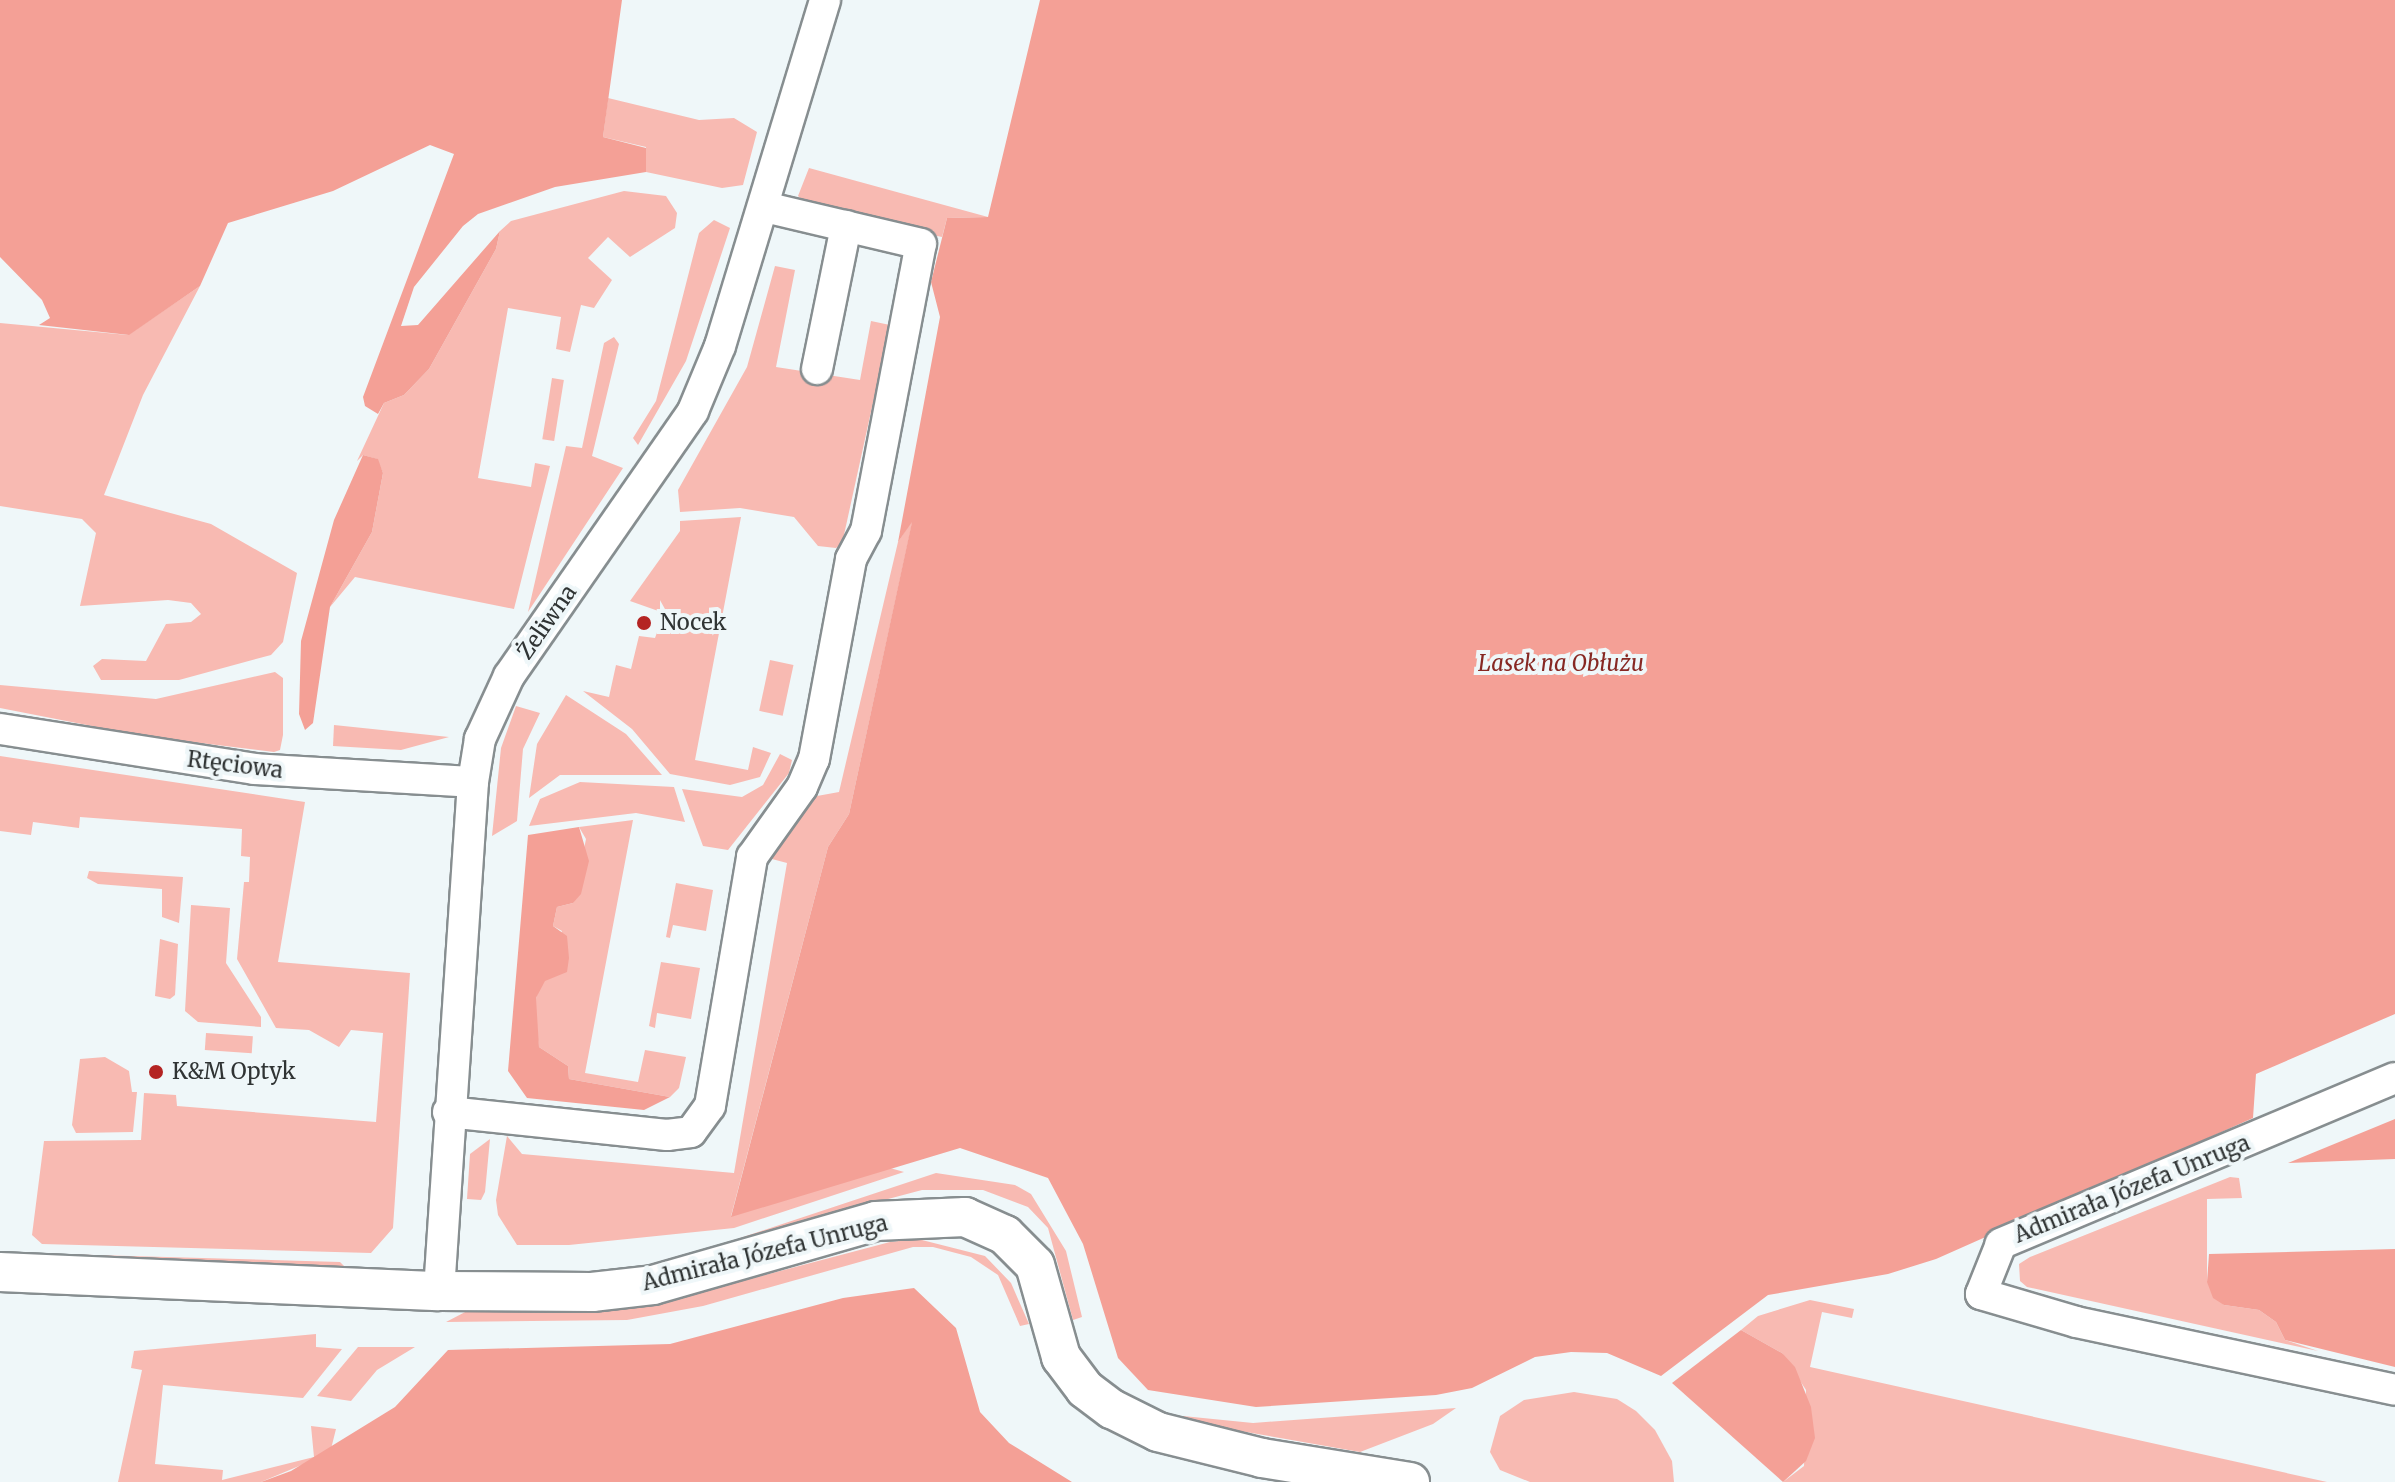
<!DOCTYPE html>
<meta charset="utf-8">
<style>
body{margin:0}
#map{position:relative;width:2395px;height:1482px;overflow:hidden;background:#eff7f9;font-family:Merriweather,serif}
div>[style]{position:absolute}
.green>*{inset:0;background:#f8bab2;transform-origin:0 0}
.forest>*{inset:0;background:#f4a096}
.roads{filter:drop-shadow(2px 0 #878e90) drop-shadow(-2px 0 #878e90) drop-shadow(0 2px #878e90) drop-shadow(0 -2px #878e90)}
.minor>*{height:30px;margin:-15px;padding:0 15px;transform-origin:15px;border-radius:15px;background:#fff}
.tertiary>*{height:38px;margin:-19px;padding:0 19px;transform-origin:19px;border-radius:19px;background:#fff}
.dots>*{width:22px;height:22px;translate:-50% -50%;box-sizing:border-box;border:4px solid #eff7f9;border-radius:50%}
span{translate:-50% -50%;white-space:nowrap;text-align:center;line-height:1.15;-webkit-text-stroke:8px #eff7f9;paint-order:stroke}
.street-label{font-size:22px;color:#303434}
.poi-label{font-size:22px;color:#303434}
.left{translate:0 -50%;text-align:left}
.park-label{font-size:22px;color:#872823;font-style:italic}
</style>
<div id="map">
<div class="green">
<div style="clip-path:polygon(608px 98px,699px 120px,734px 118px,757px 132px,743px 185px,722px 188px,646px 172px,646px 147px,603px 137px)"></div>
<div style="clip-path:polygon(809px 168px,988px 217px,947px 218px,942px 237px,815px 211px,798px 196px)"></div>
<div style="clip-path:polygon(624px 191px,666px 196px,677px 213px,675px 228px,630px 257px,608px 237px,588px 258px,612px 280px,594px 308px,581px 305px,570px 352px,556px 349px,561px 317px,508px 308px,478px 478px,531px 487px,535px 463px,550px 466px,514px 609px,355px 577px,330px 607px,372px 532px,383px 473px,377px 459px,363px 455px,357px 461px,384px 403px,404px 395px,429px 369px,496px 249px,500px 231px,511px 221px)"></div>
<div style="clip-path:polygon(714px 220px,730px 228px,686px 361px,638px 445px,633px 438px,656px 401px,699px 233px)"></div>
<div style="clip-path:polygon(775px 266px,795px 270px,776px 367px,860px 380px,871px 321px,890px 325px,842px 544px,836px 548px,818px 546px,794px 517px,740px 508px,680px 512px,678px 490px,747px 367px)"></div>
<div style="clip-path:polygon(200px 286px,143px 395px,104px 495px,211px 524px,297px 573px,283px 642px,271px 655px,179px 680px,101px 680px,93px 666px,102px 659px,146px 661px,166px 624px,191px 622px,201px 614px,191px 603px,168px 600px,80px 606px,96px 533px,82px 519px,0 506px,0 323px,128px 335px)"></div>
<div style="clip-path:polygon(614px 337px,619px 344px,592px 456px,623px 468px,528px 612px,566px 446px,582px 448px,604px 343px)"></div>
<div style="left:552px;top:378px;width:12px;height:62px;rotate:9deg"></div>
<div style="clip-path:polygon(741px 517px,695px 760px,748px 770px,753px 747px,771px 753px,760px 777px,730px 785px,670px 774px,632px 729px,583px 691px,609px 697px,616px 665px,631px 669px,639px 636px,655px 638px,664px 613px,630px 601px,680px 531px,680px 521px)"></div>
<div style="clip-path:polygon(913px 519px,849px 814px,828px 847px,731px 1216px,890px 1168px,904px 1172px,734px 1228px,569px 1245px,517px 1245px,498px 1215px,496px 1200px,507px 1136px,522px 1154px,734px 1173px,787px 863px,772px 859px,774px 852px,817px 796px,839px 792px,898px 542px)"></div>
<div style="left:770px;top:660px;width:24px;height:52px;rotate:12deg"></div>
<div style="clip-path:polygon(275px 672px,283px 678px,283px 735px,280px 750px,274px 752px,143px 736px,0 708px,0 685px,156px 699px)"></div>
<div style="clip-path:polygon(566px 695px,626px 734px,662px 775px,560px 775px,529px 798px,537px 744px)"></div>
<div style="clip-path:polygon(516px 706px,540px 713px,523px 749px,517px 821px,492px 836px,501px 748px)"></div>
<div style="clip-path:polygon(334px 725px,449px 737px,401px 750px,333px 746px)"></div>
<div style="clip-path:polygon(780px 754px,792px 760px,789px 773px,728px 850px,703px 846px,682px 789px,742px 797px,763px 785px)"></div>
<div style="clip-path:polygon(0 756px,305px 802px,278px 962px,410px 973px,393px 1228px,371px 1253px,42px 1244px,32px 1235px,44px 1141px,141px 1140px,144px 1093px,176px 1095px,177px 1106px,376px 1122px,383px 1033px,351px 1030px,339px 1047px,309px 1030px,276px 1028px,237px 959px,244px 882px,249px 882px,250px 857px,241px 856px,242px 829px,80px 817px,79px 828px,33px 822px,31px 835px,0 831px)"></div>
<div style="clip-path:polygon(580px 782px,674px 787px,685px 822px,636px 813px,529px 826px,540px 799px)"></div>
<div style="clip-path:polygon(633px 820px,585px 1073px,638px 1082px,645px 1050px,686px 1057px,679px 1088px,670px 1097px,569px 1079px,568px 1066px,539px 1047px,535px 1019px,536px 998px,562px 931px,553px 926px,557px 907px,573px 903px,586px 839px,579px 827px)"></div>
<div style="clip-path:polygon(89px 871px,183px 877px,179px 923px,162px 917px,162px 889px,98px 884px,87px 878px)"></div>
<div style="clip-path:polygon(676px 883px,713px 890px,706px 931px,673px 925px,670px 938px,666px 937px)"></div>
<div style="clip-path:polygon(191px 905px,230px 908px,226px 963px,261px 1017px,261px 1027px,198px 1022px,185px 1011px)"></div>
<div style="clip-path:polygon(160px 939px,178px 944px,175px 995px,170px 999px,155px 996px)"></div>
<div style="clip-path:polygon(661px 962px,700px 968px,691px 1019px,657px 1013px,655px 1028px,649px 1026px)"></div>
<div style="left:206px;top:1033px;width:47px;height:17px;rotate:4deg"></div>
<div style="clip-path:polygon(105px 1057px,129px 1071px,132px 1092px,137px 1092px,133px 1132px,76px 1133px,72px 1125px,80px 1059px)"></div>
<div style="clip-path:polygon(490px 1139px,485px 1192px,481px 1200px,467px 1199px,470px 1154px)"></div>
<div style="clip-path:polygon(936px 1173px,1015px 1185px,1031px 1194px,1066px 1251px,1082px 1317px,1073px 1320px,1048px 1228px,1028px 1207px,983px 1190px,922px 1190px,737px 1239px)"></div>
<div style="clip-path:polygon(2230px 1177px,2239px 1178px,2242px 1198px,2207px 1199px,2207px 1281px,2224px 1305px,2259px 1310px,2276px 1322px,2285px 1340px,2318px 1351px,2027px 1287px,2020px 1281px,2019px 1264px,2030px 1257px)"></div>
<div style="clip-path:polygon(918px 1239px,985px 1256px,1011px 1283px,1029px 1324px,1020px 1326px,998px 1275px,971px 1257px,933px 1247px,913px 1247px,703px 1306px,627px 1320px,446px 1322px,469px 1310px,640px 1308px,890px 1242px)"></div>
<div style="clip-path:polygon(23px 1253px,340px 1262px,347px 1269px,32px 1259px)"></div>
<div style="clip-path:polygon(1810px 1300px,1854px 1309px,1852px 1318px,1822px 1312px,1810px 1367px,2327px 1482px,1783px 1482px,1804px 1466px,1806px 1390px,1782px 1353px,1741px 1330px,1758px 1316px)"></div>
<div style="clip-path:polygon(316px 1334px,316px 1347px,342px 1349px,303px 1398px,163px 1385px,155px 1464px,223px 1470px,222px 1480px,314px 1457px,311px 1426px,336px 1429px,330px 1453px,261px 1482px,118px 1482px,142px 1370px,131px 1368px,134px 1351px)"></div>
<div style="clip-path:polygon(358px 1347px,415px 1347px,377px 1370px,351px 1401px,317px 1396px)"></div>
<div style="clip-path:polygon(1574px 1392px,1617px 1399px,1636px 1411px,1655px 1430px,1672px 1461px,1674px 1482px,1530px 1482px,1500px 1470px,1490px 1452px,1500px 1416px,1524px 1400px)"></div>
<div style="clip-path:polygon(1456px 1408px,1433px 1424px,1360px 1452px,1183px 1421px,1183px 1416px,1253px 1423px)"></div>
</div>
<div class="forest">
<div style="clip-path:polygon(0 0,622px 0,603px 137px,646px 148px,646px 172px,555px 187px,478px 214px,463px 226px,414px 287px,401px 326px,418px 325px,500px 231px,496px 249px,429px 369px,404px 395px,384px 403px,378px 414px,365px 406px,363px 397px,454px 154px,430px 145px,333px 191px,228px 223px,200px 286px,129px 335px,39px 325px,50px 318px,42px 300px,0 257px)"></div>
<div style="clip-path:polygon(1040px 0,2395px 0,2395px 1014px,2256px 1074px,2253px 1118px,1936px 1259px,1888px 1274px,1768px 1295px,1661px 1376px,1607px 1353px,1571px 1352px,1535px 1357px,1472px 1388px,1436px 1395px,1256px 1407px,1148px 1390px,1118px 1358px,1083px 1244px,1048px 1178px,960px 1148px,731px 1217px,828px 847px,849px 814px,912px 522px,898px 542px,940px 317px,931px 282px,947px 218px,988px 217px)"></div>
<div style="clip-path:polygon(363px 455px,378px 459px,383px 473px,372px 532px,330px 607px,313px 723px,305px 730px,299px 714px,301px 641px,334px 520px)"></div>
<div style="clip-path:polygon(579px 827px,589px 861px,581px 894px,573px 903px,557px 907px,553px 926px,567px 936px,569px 958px,567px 972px,545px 981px,536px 998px,539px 1047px,568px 1066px,569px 1079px,670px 1097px,644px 1110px,527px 1098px,508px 1071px,528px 835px)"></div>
<div style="clip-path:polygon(2395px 1119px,2395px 1159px,2288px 1163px)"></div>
<div style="clip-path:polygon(2395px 1249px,2395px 1367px,2285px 1340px,2276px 1322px,2259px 1310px,2224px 1305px,2213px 1298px,2207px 1282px,2209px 1254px)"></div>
<div style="clip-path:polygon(914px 1288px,956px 1328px,980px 1412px,1009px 1443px,1072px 1482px,261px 1482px,291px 1471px,395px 1407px,448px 1350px,670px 1344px,843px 1298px)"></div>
<div style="clip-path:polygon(1741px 1330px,1782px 1353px,1795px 1367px,1811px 1407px,1815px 1438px,1806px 1461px,1783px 1482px,1672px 1383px)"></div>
</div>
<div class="roads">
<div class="minor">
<div style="left:817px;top:369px;width:146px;rotate:-78.5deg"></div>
<div style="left:0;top:729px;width:257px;rotate:8.9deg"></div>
<div style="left:254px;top:769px;width:219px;rotate:3.4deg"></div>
<div style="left:2395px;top:1078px;width:428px;rotate:157.2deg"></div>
<div style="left:2001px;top:1244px;width:54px;rotate:111.8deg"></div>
<div style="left:1981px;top:1294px;width:99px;rotate:16.4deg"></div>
<div style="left:2076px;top:1322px;width:326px;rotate:12deg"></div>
<div style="left:448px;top:1112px;width:220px;rotate:6deg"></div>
<div style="left:667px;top:1135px;width:24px;rotate:-7deg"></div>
<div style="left:691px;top:1132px;width:32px;rotate:-54deg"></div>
<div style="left:710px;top:1106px;width:253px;rotate:-80.4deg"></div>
<div style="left:752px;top:857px;width:86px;rotate:-54.5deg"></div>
<div style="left:802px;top:787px;width:30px;rotate:-67deg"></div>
<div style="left:814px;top:759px;width:203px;rotate:-79.5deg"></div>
<div style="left:851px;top:559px;width:32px;rotate:-62deg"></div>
<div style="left:866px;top:531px;width:292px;rotate:-79.2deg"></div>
<div style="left:921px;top:244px;width:161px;rotate:-166.7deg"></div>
<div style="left:439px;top:1291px;width:510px;rotate:-86.18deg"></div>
<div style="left:473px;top:782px;width:44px;rotate:-80.8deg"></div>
<div style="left:480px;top:739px;width:69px;rotate:-65.3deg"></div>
<div style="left:509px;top:676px;width:323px;rotate:-55.2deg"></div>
<div style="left:693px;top:411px;width:70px;rotate:-67.4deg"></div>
<div style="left:720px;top:346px;width:362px;rotate:-73.1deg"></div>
</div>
<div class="tertiary">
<div style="left:0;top:1272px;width:439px;rotate:2.5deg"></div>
<div style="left:439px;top:1291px;width:153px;rotate:0.4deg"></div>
<div style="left:592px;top:1292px;width:61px;rotate:-6.5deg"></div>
<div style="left:653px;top:1285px;width:232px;rotate:-16deg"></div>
<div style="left:876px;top:1221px;width:89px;rotate:-2.6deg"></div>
<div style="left:965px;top:1217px;width:44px;rotate:24.2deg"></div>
<div style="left:1005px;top:1235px;width:42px;rotate:45deg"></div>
<div style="left:1035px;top:1265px;width:96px;rotate:74.2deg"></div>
<div style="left:1061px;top:1357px;width:40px;rotate:53deg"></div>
<div style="left:1085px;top:1389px;width:34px;rotate:37deg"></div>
<div style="left:1112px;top:1409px;width:51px;rotate:26.6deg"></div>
<div style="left:1158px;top:1432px;width:107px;rotate:14deg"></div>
<div style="left:1262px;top:1458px;width:150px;rotate:9.2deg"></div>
</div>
</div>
<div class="dots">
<div style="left:644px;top:623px;background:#b42423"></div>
<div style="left:156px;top:1072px;background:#b42423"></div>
</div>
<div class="street-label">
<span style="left:547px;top:622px;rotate:-55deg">Żeliwna</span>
<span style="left:235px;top:765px;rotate:7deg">Rtęciowa</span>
<span style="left:2132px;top:1189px;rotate:-22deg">Admirała Józefa Unruga</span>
<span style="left:765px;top:1253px;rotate:-14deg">Admirała Józefa Unruga</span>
</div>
<div class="poi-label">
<span class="left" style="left:660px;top:623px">Nocek</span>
<span class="left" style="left:172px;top:1072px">K&amp;M Optyk</span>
</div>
<div class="park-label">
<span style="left:1561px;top:664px">Lasek na Obłużu</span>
</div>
</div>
